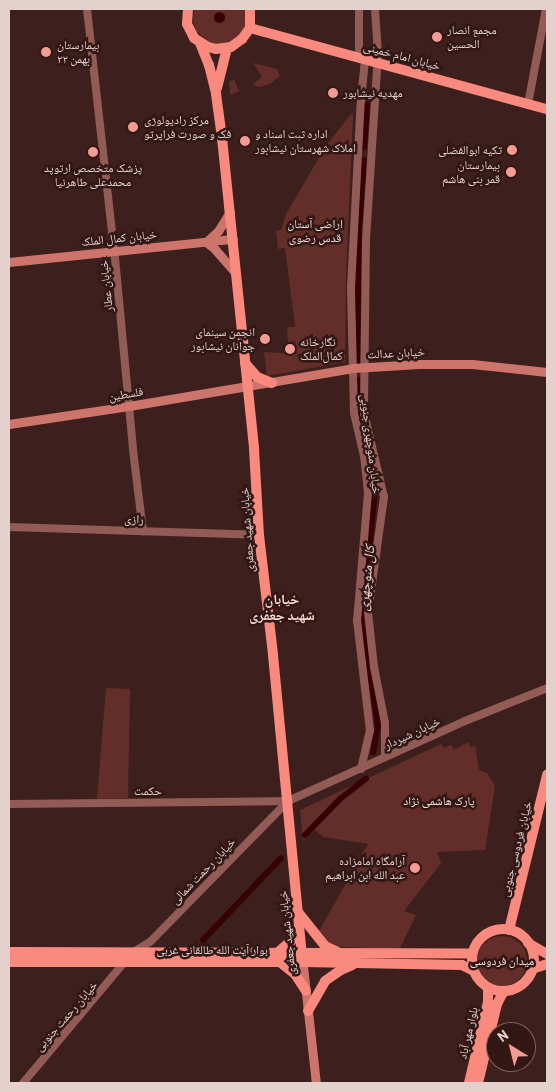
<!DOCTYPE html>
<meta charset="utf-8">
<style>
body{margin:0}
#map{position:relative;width:556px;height:1092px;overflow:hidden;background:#3d201d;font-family:Barlow,"Noto Naskh Arabic",sans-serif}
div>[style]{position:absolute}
.green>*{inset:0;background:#632e2a}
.round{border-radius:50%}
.water>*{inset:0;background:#360102}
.canal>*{height:6px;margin:-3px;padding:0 3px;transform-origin:3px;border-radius:3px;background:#360102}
.tertiary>*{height:8px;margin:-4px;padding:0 4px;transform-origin:4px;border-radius:4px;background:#925b55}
.secondary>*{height:9px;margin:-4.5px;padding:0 4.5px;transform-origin:4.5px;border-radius:4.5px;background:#cd756c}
.primary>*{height:10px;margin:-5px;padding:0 5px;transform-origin:5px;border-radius:5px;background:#fa897e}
.primary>.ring{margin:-5px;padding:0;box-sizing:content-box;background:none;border:10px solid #fa897e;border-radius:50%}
.dots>*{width:14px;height:14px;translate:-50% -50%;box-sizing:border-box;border:2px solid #321714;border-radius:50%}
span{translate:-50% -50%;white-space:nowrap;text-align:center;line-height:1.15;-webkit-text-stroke:5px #321714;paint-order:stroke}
.poi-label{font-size:12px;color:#e4d1ce}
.left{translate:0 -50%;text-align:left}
.right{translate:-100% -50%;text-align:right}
.street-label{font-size:12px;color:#e4d1ce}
.park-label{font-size:12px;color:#f6deda}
.water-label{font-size:14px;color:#f1dad6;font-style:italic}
.neighbourhood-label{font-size:14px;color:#fcd9d4;font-weight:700}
.frame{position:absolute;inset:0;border:10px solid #e4d1ce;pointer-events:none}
.north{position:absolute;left:486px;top:1022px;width:50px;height:50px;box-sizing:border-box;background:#321714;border:1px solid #79615e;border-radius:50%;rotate:324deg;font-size:14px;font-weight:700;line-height:20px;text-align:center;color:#e4d1ce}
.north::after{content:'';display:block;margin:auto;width:18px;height:22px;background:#f59c92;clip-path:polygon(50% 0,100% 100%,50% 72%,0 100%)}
</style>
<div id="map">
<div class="green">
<div style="clip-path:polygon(194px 9px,246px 9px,245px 27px,235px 40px,224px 45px,212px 44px,196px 31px,193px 21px)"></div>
<div style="clip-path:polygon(253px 63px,277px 69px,280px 76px,270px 84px,259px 87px,253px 84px,262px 77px)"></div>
<div style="clip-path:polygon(234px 80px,239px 91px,230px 95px,229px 81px)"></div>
<div style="clip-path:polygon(351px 114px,353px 115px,346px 276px,345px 362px,267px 376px,264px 352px,297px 354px,295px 341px,288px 342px,287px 327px,295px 327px,285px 248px,278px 249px,276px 231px,281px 230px,286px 214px,326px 146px)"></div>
<div style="clip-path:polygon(106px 688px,130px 689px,128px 798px,97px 799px)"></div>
<div style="clip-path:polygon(468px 742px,471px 748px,475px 745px,479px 770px,487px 773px,495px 786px,485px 850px,437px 852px,441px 863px,404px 911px,416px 915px,399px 950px,330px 946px,318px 933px,368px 844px,324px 837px,315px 830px,303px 841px,300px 810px,441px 744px,444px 748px,451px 745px,454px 750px)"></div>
<div class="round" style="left:477px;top:936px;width:50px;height:50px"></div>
</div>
<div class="water">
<div class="round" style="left:213.5px;top:11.5px;width:11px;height:11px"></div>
</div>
<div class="canal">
<div style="left:364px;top:147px;width:42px;rotate:-85.9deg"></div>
<div style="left:357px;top:362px;width:135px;rotate:-89.2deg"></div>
<div style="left:359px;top:227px;width:67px;rotate:-85.7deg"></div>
<div style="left:358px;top:380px;width:36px;rotate:90deg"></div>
<div style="left:358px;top:416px;width:38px;rotate:75deg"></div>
<div style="left:370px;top:461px;width:39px;rotate:84deg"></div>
<div style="left:374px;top:500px;width:119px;rotate:95.8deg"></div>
<div style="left:362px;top:618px;width:108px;rotate:81.5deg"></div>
<div style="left:378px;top:725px;width:28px;rotate:100deg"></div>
<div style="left:305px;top:835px;width:50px;rotate:-45.8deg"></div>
<div style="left:340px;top:799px;width:33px;rotate:-38deg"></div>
<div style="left:203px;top:940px;width:113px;rotate:-46.4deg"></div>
</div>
<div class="tertiary">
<div style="left:87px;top:9px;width:251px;rotate:83.6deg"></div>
<div style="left:115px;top:258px;width:193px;rotate:84.6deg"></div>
<div style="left:133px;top:450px;width:82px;rotate:83deg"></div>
<div style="left:359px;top:9px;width:49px;rotate:90deg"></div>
<div style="left:375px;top:9px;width:45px;rotate:86.2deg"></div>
<div style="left:378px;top:54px;width:187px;rotate:93.7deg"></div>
<div style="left:366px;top:241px;width:172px;rotate:90.7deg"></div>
<div style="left:364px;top:413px;width:86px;rotate:76.6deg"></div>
<div style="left:384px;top:497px;width:116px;rotate:97.9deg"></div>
<div style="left:368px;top:612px;width:55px;rotate:83.8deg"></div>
<div style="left:374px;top:667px;width:57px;rotate:78.9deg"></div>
<div style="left:385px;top:723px;width:34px;rotate:90deg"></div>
<div style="left:528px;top:104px;width:97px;rotate:-79.3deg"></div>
<div style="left:9px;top:527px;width:250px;rotate:1.8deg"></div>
<div style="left:361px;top:769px;width:39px;rotate:-77deg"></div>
<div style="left:370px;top:731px;width:111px;rotate:-96.7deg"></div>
<div style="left:357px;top:621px;width:128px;rotate:-85.1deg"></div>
<div style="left:368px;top:493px;width:37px;rotate:-96deg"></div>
<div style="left:364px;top:456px;width:44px;rotate:-103.1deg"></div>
<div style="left:354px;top:413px;width:125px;rotate:-91.4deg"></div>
<div style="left:351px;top:288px;width:188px;rotate:-87deg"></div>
<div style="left:361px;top:100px;width:40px;rotate:-84.3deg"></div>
<div style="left:9px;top:804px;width:279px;rotate:-0.6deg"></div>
<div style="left:23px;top:1083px;width:170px;rotate:-50deg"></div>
<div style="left:132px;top:953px;width:22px;rotate:-32deg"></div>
<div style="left:151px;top:941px;width:196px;rotate:-45.6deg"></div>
<div style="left:288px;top:801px;width:194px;rotate:-24.3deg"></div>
<div style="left:465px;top:721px;width:88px;rotate:-21.9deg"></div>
</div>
<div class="secondary">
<div style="left:230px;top:212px;width:22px;rotate:122deg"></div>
<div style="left:218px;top:231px;width:16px;rotate:137deg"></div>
<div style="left:206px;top:242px;width:9px;rotate:36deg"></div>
<div style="left:213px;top:247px;width:35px;rotate:49deg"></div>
<div style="left:9px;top:262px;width:225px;rotate:-5.9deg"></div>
<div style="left:9px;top:424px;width:121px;rotate:-8.5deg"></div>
<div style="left:129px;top:406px;width:227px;rotate:-9.6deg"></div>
<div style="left:353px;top:368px;width:66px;rotate:-3.5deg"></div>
<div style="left:419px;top:364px;width:53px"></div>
<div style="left:472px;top:364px;width:75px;rotate:6.1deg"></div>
<div style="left:302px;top:957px;width:127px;rotate:83.7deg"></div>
</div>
<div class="primary">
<div style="left:188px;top:9px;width:15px;rotate:94deg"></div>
<div style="left:187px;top:24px;width:16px;rotate:63deg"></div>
<div style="left:194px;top:38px;width:17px;rotate:33deg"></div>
<div style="left:208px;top:47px;width:8px;rotate:14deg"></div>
<div style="left:216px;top:49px;width:15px;rotate:-8deg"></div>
<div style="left:231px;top:47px;width:14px;rotate:-36deg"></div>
<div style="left:242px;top:39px;width:14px;rotate:-54deg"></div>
<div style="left:250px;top:28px;width:19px;rotate:-90deg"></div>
<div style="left:250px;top:28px;width:308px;rotate:15.3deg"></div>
<div style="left:200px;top:43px;width:24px;rotate:68deg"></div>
<div style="left:209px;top:65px;width:30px;rotate:76deg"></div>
<div style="left:216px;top:94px;width:44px;rotate:82.2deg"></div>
<div style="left:222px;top:138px;width:313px;rotate:84.1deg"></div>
<div style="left:254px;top:449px;width:86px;rotate:86.7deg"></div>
<div style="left:259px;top:535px;width:121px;rotate:83.3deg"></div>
<div style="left:273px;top:655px;width:300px;rotate:84.5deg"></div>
<div style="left:217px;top:88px;width:41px;rotate:-76deg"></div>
<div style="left:245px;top:363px;width:18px;rotate:49deg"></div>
<div style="left:257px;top:377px;width:16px;rotate:22deg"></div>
<div style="left:298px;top:912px;width:43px;rotate:51.5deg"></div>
<div style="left:325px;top:946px;width:17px;rotate:25deg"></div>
<div class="ring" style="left:472px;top:929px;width:52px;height:52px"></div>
<div style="left:509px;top:930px;width:160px;rotate:-76.2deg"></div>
<div style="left:528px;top:943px;width:22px;rotate:30deg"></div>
<div style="left:9px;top:952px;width:463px;rotate:0.2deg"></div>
<div style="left:276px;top:954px;width:20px;rotate:-41deg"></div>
<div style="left:291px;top:941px;width:14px;rotate:-56deg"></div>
<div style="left:9px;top:962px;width:294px"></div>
<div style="left:303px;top:962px;width:159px;rotate:1.1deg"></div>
<div style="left:462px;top:965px;width:13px;rotate:27deg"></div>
<div style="left:280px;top:962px;width:19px;rotate:39deg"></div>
<div style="left:295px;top:974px;width:20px;rotate:57deg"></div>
<div style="left:532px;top:969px;width:16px;rotate:-18deg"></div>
<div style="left:308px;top:1011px;width:34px;rotate:-60deg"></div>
<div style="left:325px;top:981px;width:19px;rotate:-35deg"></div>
<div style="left:341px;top:970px;width:12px;rotate:-24deg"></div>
<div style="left:469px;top:1083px;width:83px;rotate:-76.8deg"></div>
<div style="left:488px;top:1002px;width:14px;rotate:-90deg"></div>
<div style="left:478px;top:1083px;width:81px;rotate:-76.5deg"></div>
<div style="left:497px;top:1004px;width:15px;rotate:-62deg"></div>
</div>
<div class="dots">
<div style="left:437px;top:37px;background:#f59c92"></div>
<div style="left:46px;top:52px;background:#f59c92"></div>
<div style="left:333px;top:93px;background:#f59c92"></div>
<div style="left:133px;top:127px;background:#f59c92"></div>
<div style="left:245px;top:141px;background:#f59c92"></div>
<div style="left:512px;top:150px;background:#f59c92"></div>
<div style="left:93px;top:152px;background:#f59c92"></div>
<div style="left:511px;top:172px;background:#f59c92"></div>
<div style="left:265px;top:339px;background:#f59c92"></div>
<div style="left:290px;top:349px;background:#f59c92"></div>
<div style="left:415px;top:868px;background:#f59c92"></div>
</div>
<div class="poi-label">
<span class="left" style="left:447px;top:37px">مجمع انصار<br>الحسین</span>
<span class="left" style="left:57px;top:52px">بیمارستان<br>۲۲ بهمن</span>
<span class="left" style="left:343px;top:93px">مهدیه نیشابور</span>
<span class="left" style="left:144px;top:127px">مرکز رادیولوژی<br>فک و صورت فراپرتو</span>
<span class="left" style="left:255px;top:141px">اداره ثبت اسناد و<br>املاک شهرستان نیشابور</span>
<span class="right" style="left:502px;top:150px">تکیه ابوالفضلی</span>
<span class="right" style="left:500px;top:172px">بیمارستان<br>قمر بنی هاشم</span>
<span style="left:93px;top:175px">پزشک متخصص ارتوپد<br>محمدعلی طاهرنیا</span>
<span class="right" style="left:255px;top:339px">انجمن سینمای<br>جوانان نیشابور</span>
<span class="left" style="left:300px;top:349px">نگارخانه<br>کمال‌الملک</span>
<span class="right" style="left:405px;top:868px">آرامگاه امامزاده<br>عبد الله ابن ابراهیم</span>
</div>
<div class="street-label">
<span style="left:402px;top:56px;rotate:15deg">خیابان امام خمینی</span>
<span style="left:119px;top:238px;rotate:-6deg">خیابان کمال الملک</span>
<span style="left:106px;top:286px;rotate:-96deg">خیابان عطار</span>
<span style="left:396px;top:353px;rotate:-3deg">خیابان عدالت</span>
<span style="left:126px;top:394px;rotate:-9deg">فلسطین</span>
<span style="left:371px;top:444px;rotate:83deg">خیابان منوچهری جنوبی</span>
<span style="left:134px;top:519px;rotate:2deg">رازی</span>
<span style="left:247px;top:530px;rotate:-94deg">خیابان شهید جعفری</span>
<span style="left:412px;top:733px;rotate:-25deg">خیابان شیردار</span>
<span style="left:148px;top:791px">حکمت</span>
<span style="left:516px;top:849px;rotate:-76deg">خیابان فردوسی جنوبی</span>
<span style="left:203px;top:871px;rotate:-46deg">خیابان رحمت شمالی</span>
<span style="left:287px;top:933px;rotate:-96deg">خیابان شهید جعفری</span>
<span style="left:212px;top:950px">بوار آیت الله طالقانی غربی</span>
<span style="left:66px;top:1016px;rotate:-49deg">خیابان رحمت جنوبی</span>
<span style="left:468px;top:1033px;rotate:-77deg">بلوار مهر آباد</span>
</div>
<div class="park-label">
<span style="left:315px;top:231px">اراضی آستان<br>قدس رضوی</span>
<span style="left:439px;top:801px">پارک هاشمی نژاد</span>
<span style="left:502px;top:961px">میدان فردوسی</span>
</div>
<div class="water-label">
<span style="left:366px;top:578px;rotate:-84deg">کال منوچهری</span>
</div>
<div class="neighbourhood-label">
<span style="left:282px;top:607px">خیابان<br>شهید جعفری</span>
</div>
<div class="frame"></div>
<div class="north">N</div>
</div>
